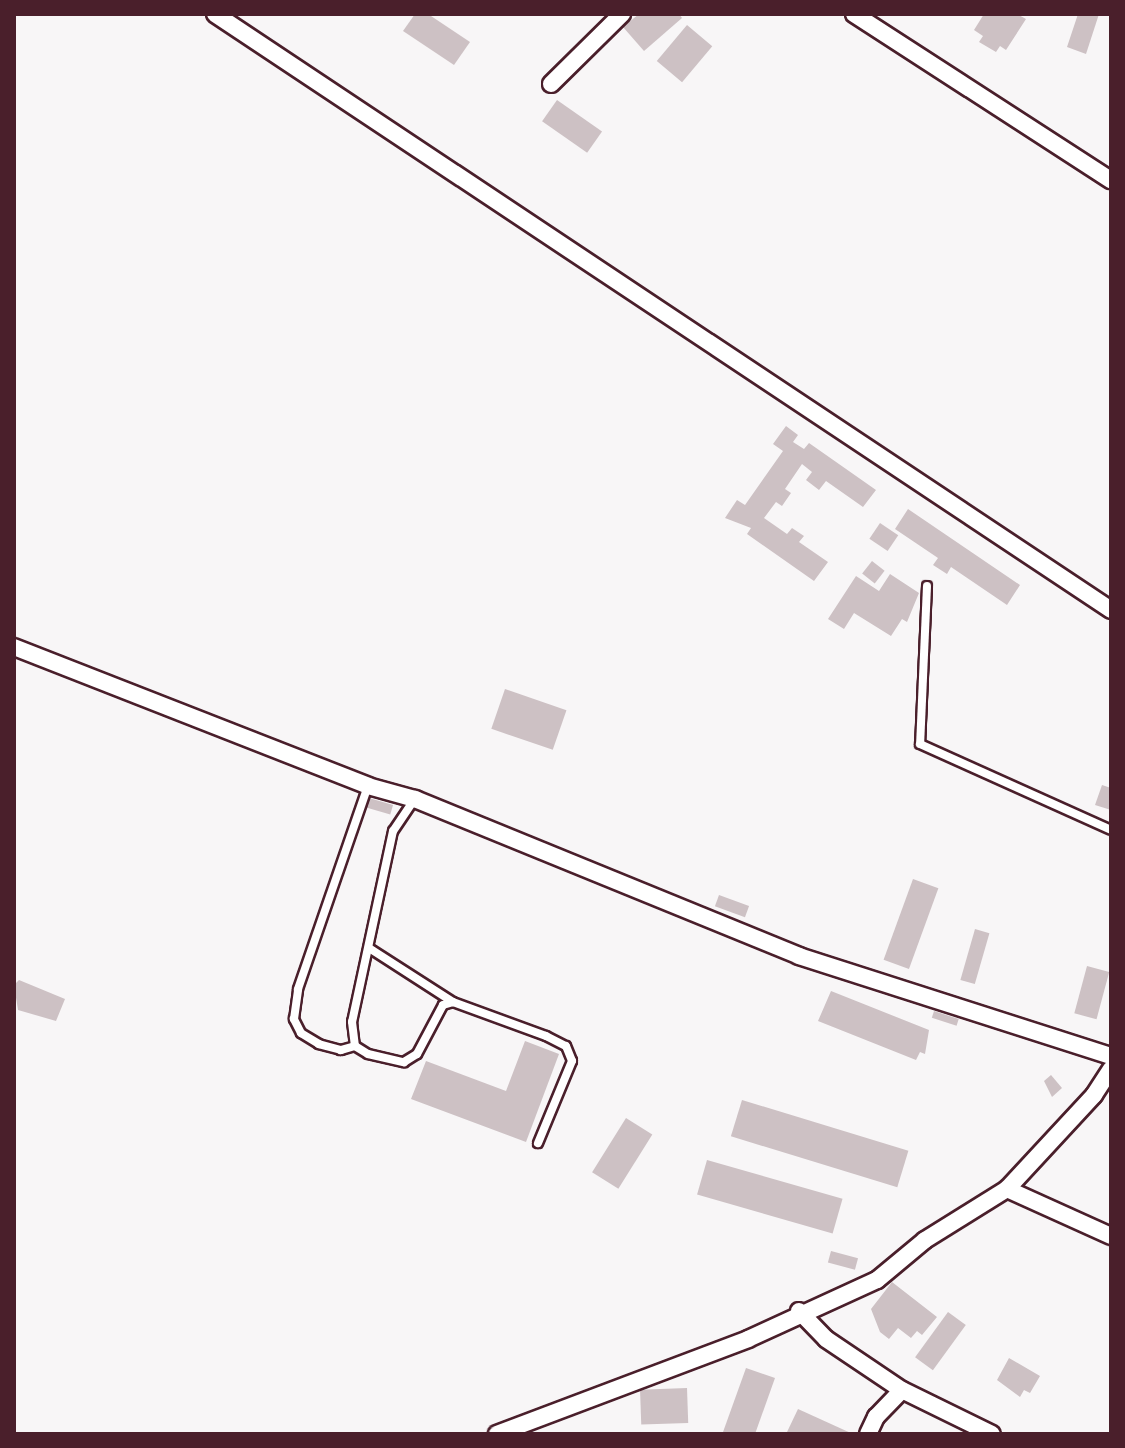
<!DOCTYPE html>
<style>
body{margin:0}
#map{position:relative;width:1125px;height:1448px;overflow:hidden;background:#f8f6f7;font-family:"Balsamiq Sans",sans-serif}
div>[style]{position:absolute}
.building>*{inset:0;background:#cdc1c4;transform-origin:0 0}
.roads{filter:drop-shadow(2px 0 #4a1f2b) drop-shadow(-2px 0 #4a1f2b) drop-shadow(0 2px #4a1f2b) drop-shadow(0 -2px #4a1f2b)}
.lane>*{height:8px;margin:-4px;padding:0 4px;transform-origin:4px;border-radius:4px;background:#fff}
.street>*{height:16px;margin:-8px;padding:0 8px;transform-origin:8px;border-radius:8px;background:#fff}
span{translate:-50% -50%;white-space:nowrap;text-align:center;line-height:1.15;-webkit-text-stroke:6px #fff;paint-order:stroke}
.frame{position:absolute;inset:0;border:16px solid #4a1f2b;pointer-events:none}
</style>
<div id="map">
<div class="building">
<div style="clip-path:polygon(415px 14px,428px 14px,470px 42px,454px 65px,403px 31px)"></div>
<div style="clip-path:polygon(639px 14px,679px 14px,682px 18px,644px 51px,623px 27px)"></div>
<div style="clip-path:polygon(984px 14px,1017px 14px,1026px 19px,1006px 50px,1000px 46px,996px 52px,979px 42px,983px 36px,974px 30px)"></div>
<div style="clip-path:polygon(1078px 14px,1099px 14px,1086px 54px,1067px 47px)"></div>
<div style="left:687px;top:25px;width:33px;height:47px;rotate:40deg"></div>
<div style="left:557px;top:100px;width:55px;height:26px;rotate:35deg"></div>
<div style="clip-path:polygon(786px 426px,798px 435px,793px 442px,804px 449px,809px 443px,876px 490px,863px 507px,826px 481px,819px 490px,806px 480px,812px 472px,802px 464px,785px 489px,791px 493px,782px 506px,776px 502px,764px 518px,787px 534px,792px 528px,804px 536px,799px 542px,828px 562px,814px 581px,747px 534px,751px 528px,725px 518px,737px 500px,745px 505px,783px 451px,773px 444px)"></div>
<div style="clip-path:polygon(908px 509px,1020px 585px,1007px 605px,951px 567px,947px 574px,933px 565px,938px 558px,895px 529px)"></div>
<div style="left:880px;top:523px;width:22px;height:19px;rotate:34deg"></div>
<div style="left:872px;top:561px;width:16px;height:16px;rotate:38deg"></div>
<div style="clip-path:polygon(890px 574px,919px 593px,907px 622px,902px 619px,891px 636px,854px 613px,844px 629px,828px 619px,856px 576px,879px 591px)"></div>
<div style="left:505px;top:689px;width:65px;height:42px;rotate:19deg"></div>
<div style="clip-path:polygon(1102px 785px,1111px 788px,1111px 810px,1095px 805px)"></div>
<div style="left:369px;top:798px;width:25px;height:10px;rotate:16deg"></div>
<div style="left:913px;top:879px;width:27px;height:86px;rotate:20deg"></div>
<div style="left:719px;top:895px;width:32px;height:12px;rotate:20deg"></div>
<div style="left:975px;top:929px;width:15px;height:53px;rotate:16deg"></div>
<div style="left:1087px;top:966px;width:23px;height:49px;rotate:15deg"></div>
<div style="clip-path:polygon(19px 980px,65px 999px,56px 1021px,18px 1010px,14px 985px)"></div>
<div style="clip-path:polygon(831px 991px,929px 1030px,925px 1054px,920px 1052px,916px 1060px,818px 1021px)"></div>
<div style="left:934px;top:1011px;width:26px;height:7px;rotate:18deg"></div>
<div style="clip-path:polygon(525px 1041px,559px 1054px,526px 1142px,411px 1099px,426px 1061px,506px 1091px)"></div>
<div style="clip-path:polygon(1051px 1075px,1062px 1088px,1052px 1097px,1044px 1081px)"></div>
<div style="left:742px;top:1100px;width:174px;height:38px;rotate:17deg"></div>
<div style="left:626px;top:1118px;width:31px;height:64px;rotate:32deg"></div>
<div style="left:707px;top:1160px;width:141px;height:36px;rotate:16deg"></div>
<div style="left:831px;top:1251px;width:28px;height:12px;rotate:15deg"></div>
<div style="clip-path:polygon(892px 1282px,937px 1317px,922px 1335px,917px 1331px,911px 1338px,898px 1328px,889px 1339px,880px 1332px,871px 1309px)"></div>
<div style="left:948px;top:1312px;width:22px;height:56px;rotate:36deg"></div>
<div style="clip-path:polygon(1009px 1358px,1040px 1376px,1030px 1393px,1024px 1390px,1020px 1397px,997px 1380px)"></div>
<div style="clip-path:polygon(746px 1368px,775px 1378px,755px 1434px,728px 1434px,723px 1432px)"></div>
<div style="left:687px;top:1388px;width:35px;height:47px;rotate:88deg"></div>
<div style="clip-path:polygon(798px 1409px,853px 1434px,787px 1432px)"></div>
</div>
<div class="roads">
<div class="lane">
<div style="left:927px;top:586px;width:158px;rotate:92.5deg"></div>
<div style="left:920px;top:744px;width:209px;rotate:24.2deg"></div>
<div style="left:414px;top:800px;width:37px;rotate:124deg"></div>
<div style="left:393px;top:831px;width:195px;rotate:102.1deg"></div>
<div style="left:352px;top:1022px;width:24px;rotate:83deg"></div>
<div style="left:355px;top:1046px;width:15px;rotate:32deg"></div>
<div style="left:368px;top:1054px;width:37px;rotate:13deg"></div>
<div style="left:404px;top:1062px;width:15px;rotate:-32deg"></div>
<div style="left:417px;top:1054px;width:55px;rotate:-62deg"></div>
<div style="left:443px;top:1005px;width:10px;rotate:-17deg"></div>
<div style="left:453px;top:1002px;width:99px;rotate:20.1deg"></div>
<div style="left:546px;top:1036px;width:22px;rotate:27deg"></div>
<div style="left:566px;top:1046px;width:16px;rotate:68deg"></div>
<div style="left:572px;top:1061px;width:89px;rotate:112.5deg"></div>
<div style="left:369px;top:948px;width:100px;rotate:32.7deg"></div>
<div style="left:355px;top:1046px;width:15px;rotate:164deg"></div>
<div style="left:341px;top:1050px;width:23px;rotate:-165deg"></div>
<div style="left:319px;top:1044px;width:21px;rotate:-149deg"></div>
<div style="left:301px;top:1033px;width:16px;rotate:-117deg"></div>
<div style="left:294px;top:1019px;width:30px;rotate:-82deg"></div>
<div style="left:298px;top:989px;width:215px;rotate:-71deg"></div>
</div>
<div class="street">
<div style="left:215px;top:14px;width:1076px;rotate:33.63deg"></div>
<div style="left:854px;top:14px;width:306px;rotate:32.9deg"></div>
<div style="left:551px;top:84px;width:100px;rotate:-44.6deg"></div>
<div style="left:14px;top:647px;width:380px;rotate:21.4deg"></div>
<div style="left:368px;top:786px;width:49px;rotate:15.5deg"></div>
<div style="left:415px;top:799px;width:415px;rotate:22.2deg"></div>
<div style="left:799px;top:956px;width:328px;rotate:17.8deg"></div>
<div style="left:1007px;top:1189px;width:114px;rotate:24.3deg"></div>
<div style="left:799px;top:1311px;width:39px;rotate:46deg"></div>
<div style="left:826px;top:1339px;width:92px;rotate:33.9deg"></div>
<div style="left:902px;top:1390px;width:100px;rotate:26.1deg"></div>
<div style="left:497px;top:1434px;width:268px;rotate:-20.7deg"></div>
<div style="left:748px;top:1339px;width:142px;rotate:-24.6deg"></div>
<div style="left:877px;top:1280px;width:62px;rotate:-39.8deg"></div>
<div style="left:925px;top:1240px;width:97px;rotate:-31.9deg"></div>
<div style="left:1007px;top:1189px;width:128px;rotate:-47.2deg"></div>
<div style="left:1094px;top:1095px;width:31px;rotate:-57deg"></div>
<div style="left:868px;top:1434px;width:19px;rotate:-65deg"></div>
<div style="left:876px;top:1417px;width:37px;rotate:-46deg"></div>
</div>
</div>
<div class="frame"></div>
</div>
